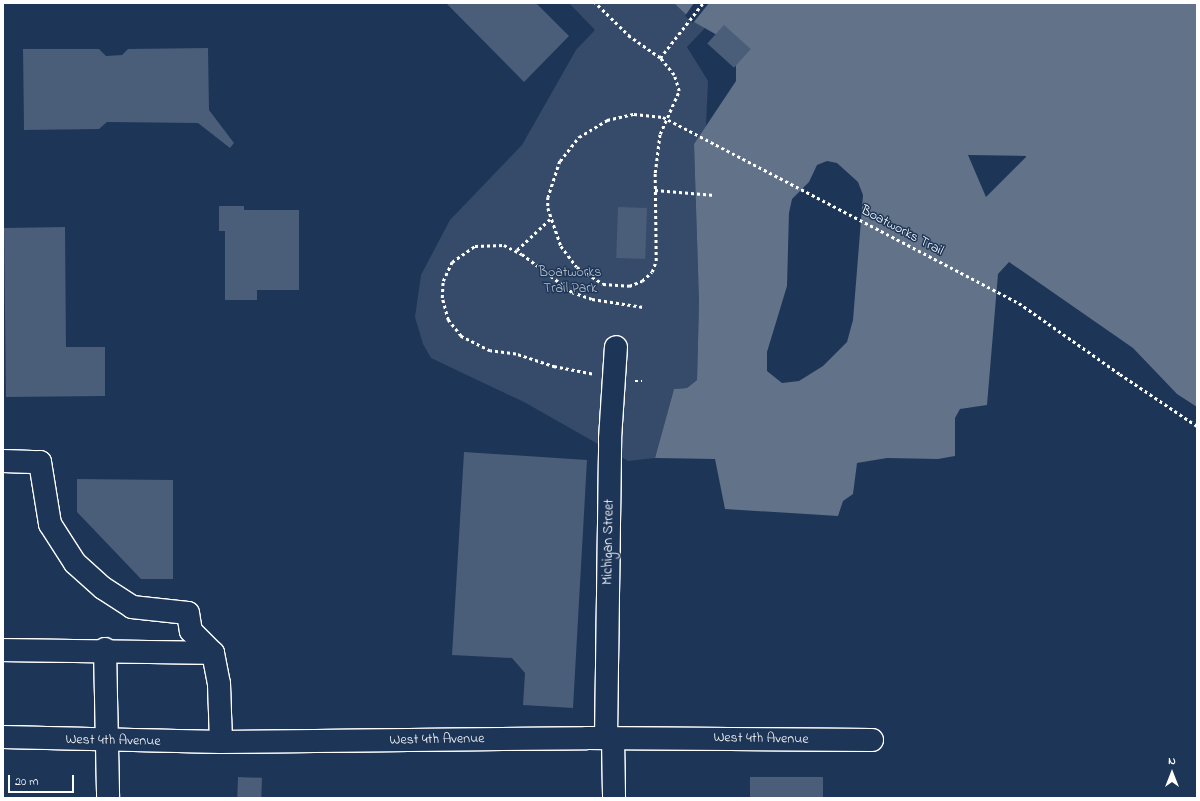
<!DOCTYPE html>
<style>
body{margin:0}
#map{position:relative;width:1200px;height:801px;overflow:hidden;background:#1d3557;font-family:"Indie Flower",sans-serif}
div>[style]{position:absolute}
.green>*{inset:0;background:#364b69}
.water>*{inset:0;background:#617289}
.pier>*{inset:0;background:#1d3557}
.building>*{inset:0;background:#4a5d79;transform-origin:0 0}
.path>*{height:2.5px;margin-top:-1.25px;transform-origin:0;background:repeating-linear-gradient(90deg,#fff 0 3px,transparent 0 6px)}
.roads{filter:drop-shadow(1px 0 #fff) drop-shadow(-1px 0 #fff) drop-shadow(0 1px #fff) drop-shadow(0 -1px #fff)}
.minor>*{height:22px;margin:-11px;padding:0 11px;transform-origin:11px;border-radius:11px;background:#1d3557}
.path-bridge>*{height:2.5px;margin-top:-1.25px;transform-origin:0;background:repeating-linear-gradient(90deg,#fff 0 3px,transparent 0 6px)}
span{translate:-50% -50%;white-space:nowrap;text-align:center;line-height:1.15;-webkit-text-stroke:3px #1d3557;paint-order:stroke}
.street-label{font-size:14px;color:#fff}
.park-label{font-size:14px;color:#b9c0ca}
.frame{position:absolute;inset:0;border:4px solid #fff;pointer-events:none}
.north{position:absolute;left:1152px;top:753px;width:40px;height:40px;-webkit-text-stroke:3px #1d3557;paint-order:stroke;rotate:0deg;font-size:11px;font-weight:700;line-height:16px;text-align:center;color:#fff}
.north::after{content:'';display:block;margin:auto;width:14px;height:18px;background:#fff;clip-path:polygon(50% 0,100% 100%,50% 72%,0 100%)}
.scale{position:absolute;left:8px;top:775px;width:66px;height:18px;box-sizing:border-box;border:2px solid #fff;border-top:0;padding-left:5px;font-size:12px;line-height:14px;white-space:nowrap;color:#fff;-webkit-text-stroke:3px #1d3557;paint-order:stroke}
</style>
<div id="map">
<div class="green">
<div style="clip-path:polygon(569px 3px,674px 3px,705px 28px,687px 47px,708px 81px,706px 126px,694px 144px,699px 302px,697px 380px,687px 388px,674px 389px,655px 458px,628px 461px,524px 402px,431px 358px,423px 344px,415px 317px,421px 275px,450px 220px,522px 145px,576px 50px,595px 30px)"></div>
</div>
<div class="water">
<div style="clip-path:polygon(evenodd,674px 3px,1197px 3px,1197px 407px,1177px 394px,1133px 348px,1009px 262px,998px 274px,987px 405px,960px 409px,955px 418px,955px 456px,938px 459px,887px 458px,857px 463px,853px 494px,843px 501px,838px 516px,725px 509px,715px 459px,655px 458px,674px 389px,687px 388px,697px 380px,699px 302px,694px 144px,736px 81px,736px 64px,717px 35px,694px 22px,674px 3px,968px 155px,1026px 156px,1026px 157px,986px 197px,968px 155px,674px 3px,827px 161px,837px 163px,858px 182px,863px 195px,853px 320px,847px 342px,823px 366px,799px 381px,782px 383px,767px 371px,767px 352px,787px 286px,789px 213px,792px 199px,809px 182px,817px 165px,827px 161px)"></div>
</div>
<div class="pier">
<div style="clip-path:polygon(694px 3px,709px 3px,693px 23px,685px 16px)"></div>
</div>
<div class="building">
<div style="clip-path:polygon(446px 3px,536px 3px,569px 36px,524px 82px)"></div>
<div style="left:724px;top:25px;width:36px;height:25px;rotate:42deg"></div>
<div style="clip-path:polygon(208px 48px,209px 110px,234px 143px,230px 148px,198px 123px,107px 122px,99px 129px,24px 130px,23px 49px,99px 49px,106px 56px,122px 55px,128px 49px)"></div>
<div style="clip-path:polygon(219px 206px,244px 206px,244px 210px,299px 210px,299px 290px,257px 290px,257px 300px,225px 300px,225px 231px,219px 231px)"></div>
<div style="left:618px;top:207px;width:29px;height:51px;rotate:2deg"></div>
<div style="clip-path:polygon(65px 227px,66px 347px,105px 347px,105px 396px,6px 397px,4px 228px)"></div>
<div style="clip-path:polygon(464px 452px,587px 460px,573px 708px,523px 705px,525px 673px,512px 658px,452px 655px)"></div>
<div style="clip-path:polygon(77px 479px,173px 480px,173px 579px,141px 579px,77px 512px)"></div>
<div style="left:238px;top:777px;width:24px;height:21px;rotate:2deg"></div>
<div style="left:750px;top:777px;width:73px;height:21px"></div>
</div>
<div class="path">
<div style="left:660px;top:58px;width:70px;rotate:-52deg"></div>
<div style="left:560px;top:161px;width:38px;rotate:108deg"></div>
<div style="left:548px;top:197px;width:11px;rotate:90deg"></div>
<div style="left:548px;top:208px;width:40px;rotate:71.1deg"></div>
<div style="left:561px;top:246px;width:26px;rotate:53deg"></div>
<div style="left:577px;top:267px;width:31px;rotate:33deg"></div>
<div style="left:603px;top:284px;width:26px;rotate:4deg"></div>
<div style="left:629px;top:286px;width:14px;rotate:-21deg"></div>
<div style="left:642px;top:281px;width:13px;rotate:-42deg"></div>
<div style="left:652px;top:272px;width:12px;rotate:-70deg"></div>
<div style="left:656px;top:261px;width:88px;rotate:-90.7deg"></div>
<div style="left:655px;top:173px;width:39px;rotate:-83deg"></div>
<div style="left:660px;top:134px;width:47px;rotate:-66.2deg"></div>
<div style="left:679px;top:91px;width:17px;rotate:-107deg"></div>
<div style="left:674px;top:75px;width:22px;rotate:-129deg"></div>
<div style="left:660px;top:58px;width:37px;rotate:-145deg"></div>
<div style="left:630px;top:37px;width:49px;rotate:-135.8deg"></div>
<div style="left:655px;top:190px;width:60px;rotate:4.8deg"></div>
<div style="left:517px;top:250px;width:45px;rotate:-43.2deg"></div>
<div style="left:592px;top:374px;width:38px;rotate:-169deg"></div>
<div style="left:555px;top:367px;width:41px;rotate:-161.6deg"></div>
<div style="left:516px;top:354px;width:26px;rotate:-173deg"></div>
<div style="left:490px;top:351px;width:33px;rotate:-153deg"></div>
<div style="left:461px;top:336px;width:21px;rotate:-129deg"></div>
<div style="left:448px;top:320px;width:23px;rotate:-105deg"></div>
<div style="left:442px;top:298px;width:17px;rotate:-87deg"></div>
<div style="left:443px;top:281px;width:21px;rotate:-65deg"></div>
<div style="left:452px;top:262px;width:28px;rotate:-35deg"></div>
<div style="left:475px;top:246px;width:29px;rotate:-2deg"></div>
<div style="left:504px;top:245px;width:20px;rotate:27deg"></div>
<div style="left:522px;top:254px;width:63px;rotate:37.2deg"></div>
<div style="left:572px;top:292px;width:21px;rotate:19deg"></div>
<div style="left:592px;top:299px;width:52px;rotate:8.9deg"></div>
<div style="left:1120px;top:374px;width:93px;rotate:34deg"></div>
<div style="left:635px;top:381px;width:7px"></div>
</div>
<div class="roads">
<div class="minor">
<div style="left:3px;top:461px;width:37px;rotate:2deg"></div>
<div style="left:40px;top:462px;width:63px;rotate:80.8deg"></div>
<div style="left:50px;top:524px;width:46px;rotate:57.3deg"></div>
<div style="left:75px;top:563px;width:38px;rotate:42deg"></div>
<div style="left:103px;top:588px;width:35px;rotate:33deg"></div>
<div style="left:132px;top:607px;width:56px;rotate:6.1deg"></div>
<div style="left:188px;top:613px;width:18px;rotate:81deg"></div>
<div style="left:191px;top:631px;width:31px;rotate:45deg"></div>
<div style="left:213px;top:653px;width:32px;rotate:79deg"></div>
<div style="left:219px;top:684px;width:58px;rotate:88deg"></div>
<div style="left:105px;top:649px;width:149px;rotate:88.8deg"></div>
<div style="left:3px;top:650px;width:210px;rotate:0.8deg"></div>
<div style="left:3px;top:737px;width:218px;rotate:1.3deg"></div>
<div style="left:221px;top:742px;width:366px;rotate:-0.6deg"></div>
<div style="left:587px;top:738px;width:285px;rotate:0.4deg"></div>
<div style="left:606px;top:738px;width:299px;rotate:-89.2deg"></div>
<div style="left:610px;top:439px;width:92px;rotate:-86.3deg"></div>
<div style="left:613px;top:738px;width:60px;rotate:89deg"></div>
</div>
</div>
<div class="path-bridge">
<div style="left:560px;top:161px;width:31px;rotate:-52deg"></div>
<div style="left:579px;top:137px;width:33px;rotate:-31deg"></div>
<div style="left:607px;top:120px;width:28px;rotate:-13deg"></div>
<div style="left:634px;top:114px;width:29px;rotate:6deg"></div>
<div style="left:663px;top:117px;width:402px;rotate:27.6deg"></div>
<div style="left:1019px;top:303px;width:123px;rotate:35.1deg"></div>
</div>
<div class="street-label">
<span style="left:902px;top:231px;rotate:28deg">Boatworks Trail</span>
<span style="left:609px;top:542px;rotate:-89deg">Michigan Street</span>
<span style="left:761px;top:739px;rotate:1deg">West 4th Avenue</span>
<span style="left:437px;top:740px;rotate:-1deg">West 4th Avenue</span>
<span style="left:113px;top:741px;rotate:1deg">West 4th Avenue</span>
</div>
<div class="park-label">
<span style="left:570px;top:281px">Boatworks<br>Trail Park</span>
</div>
<div class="frame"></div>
<div class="north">N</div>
<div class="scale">20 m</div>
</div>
